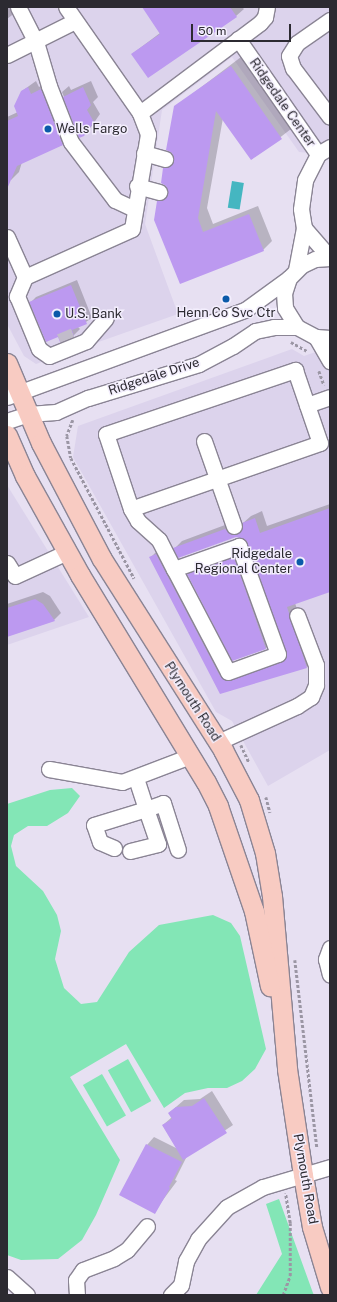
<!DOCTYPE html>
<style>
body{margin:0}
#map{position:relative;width:337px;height:1302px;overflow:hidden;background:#e7e0f2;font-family:"Public Sans",sans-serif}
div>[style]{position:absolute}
.built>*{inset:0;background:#dcd3ec}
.green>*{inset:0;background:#83e6b6;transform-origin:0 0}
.water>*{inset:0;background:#45b6c1;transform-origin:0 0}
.shadow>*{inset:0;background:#0003}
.building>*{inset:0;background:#bc99f0}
.minor-tunnel>*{height:15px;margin-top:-7.5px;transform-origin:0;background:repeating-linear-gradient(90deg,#c2bccb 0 15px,transparent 0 23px)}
.path>*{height:2.5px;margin-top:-1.25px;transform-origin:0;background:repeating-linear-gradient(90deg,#9b96a4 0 3px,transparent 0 5px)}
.roads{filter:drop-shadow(1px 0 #8a8494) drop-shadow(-1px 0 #8a8494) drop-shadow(0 1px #8a8494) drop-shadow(0 -1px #8a8494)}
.minor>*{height:15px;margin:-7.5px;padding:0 7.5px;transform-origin:7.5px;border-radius:7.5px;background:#fff}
.major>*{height:19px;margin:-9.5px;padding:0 9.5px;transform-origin:9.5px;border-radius:9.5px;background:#f8cbc2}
.dots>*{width:11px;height:11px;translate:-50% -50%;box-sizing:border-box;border:2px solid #f3eefd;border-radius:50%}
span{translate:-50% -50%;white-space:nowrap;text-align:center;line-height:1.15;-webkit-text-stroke:3px #f3eefd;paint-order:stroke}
.street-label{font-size:13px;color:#2c2a31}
.poi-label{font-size:13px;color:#2c2a31}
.left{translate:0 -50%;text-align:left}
.right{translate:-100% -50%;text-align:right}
.frame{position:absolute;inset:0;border:8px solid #2c2a31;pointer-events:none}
.scale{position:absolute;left:191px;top:24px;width:100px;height:18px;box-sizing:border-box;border:2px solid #2c2a31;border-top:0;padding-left:5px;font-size:12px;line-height:14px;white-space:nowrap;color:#2c2a31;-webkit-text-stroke:3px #f3eefd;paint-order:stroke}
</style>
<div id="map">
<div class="built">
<div style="clip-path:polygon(7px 7px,330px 7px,330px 155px,299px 152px,232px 57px,162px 110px,145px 224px,178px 314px,36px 364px,24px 356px,7px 324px)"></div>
<div style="clip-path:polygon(330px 347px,330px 750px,268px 786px,232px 721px,216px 712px,73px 457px,78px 426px,292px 349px,304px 356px)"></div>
<div style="clip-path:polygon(7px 485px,89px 617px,7px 645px)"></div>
</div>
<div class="green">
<div style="clip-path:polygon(72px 788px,80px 796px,68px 813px,47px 826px,28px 826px,14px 835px,11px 846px,16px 866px,43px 891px,57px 915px,61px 931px,55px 959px,64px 988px,81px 1004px,97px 1002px,129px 952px,159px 925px,213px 915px,231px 923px,240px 936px,266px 1049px,255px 1069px,242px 1081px,227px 1088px,208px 1088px,185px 1093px,164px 1108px,126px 1044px,70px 1077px,120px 1160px,96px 1215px,82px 1240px,58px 1259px,21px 1260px,7px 1255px,7px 804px,50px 790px)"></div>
<div style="left:128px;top:1059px;width:48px;height:23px;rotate:61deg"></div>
<div style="left:102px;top:1074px;width:48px;height:22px;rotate:60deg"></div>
<div style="clip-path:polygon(279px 1199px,313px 1293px,314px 1295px,256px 1295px,282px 1254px,266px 1204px)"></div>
</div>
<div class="water">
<div style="left:232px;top:181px;width:12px;height:27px;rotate:9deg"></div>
</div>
<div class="shadow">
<div style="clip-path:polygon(7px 7px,19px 7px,20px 9px,7px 19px)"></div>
<div style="clip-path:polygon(143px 7px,242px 7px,244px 9px,236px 16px,132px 54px,160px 33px)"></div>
<div style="clip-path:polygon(241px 57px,291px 129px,252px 159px,223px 118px,207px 208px,213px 224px,258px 206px,272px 241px,263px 250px,180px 283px,158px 201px,168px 192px,164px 168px,174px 158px,175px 107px)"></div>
<div style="clip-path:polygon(36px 81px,39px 87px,48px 83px,69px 137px,62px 145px,22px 162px,19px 172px,11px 180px,7px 178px,7px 117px,18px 112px,22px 91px)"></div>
<div style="clip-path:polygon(91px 81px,98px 97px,93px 102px,100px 114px,91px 127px,80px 136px,62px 92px,69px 86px,71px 90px)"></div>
<div style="clip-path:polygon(77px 280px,92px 318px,78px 327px,80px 329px,74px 335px,61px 340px,31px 302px,36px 297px)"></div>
<div style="clip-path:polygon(330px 504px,330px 591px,295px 603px,314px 660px,306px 667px,221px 693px,151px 557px,158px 550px,230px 672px,239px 674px,287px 656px,287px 651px,246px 539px,236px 536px,175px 548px,182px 541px,233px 522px,240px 528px,244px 528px,243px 523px,251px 516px,262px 511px,267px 526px)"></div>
<div style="clip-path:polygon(241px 551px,273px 640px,266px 648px,233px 660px,188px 574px,195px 567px)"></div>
<div style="clip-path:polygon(43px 592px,50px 596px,61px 613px,54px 620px,7px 636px,7px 604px)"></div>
<div style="clip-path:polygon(212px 1091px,233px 1125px,187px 1156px,175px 1180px,177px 1181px,154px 1212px,147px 1145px,154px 1137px,178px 1149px,163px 1125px,172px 1117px,169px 1113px,184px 1100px,200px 1099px)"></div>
</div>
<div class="building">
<div style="clip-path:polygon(142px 7px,230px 7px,237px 17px,148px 78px,131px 54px,160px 34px)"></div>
<div style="clip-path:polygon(231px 66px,282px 139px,251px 160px,216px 111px,198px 218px,203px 232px,249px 214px,264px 251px,180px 284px,154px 220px,157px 201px,165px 199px,168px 194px,166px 186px,161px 183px,163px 168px,171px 166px,174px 161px,172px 153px,166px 150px,174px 106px)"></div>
<div style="clip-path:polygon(28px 87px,31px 94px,41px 89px,63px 145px,17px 166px,7px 189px,7px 121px,18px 116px,14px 106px,21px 91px)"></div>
<div style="clip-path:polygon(83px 87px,91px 105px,87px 110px,94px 122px,84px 136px,79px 138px,61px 92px,63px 97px)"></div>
<div style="clip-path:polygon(71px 285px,87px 324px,72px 330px,74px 336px,60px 342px,58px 337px,46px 342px,29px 302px)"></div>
<div style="clip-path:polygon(330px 508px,330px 592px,287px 607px,307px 668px,220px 694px,149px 557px,156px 554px,220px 676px,231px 680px,281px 662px,287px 655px,247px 543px,244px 539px,236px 537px,178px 558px,173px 548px,225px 529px,232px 535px,237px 534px,243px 528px,242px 523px,255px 518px,260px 533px)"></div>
<div style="clip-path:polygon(234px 557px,266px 649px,232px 661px,187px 574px)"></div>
<div style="clip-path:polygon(35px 599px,43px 604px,55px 621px,7px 637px,7px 608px)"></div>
<div style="clip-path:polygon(204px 1098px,227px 1133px,183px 1160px,162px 1125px,172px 1119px,168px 1113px,176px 1107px,192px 1106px)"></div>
<div style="clip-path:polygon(146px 1144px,182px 1162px,169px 1187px,170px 1188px,155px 1214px,119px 1195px)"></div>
</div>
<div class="minor-tunnel">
<div style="left:60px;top:341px;width:15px;rotate:-23deg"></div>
</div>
<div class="path">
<div style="left:291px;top:342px;width:18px;rotate:29deg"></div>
<div style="left:319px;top:371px;width:15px;rotate:70deg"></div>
<div style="left:73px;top:420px;width:17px;rotate:111deg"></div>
<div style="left:67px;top:436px;width:22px;rotate:80deg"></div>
<div style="left:71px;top:458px;width:136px;rotate:62.3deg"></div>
<div style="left:241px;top:745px;width:19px;rotate:65deg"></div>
<div style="left:266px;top:797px;width:16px;rotate:75deg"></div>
<div style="left:295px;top:960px;width:189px;rotate:83.3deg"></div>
<div style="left:283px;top:1295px;width:20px;rotate:-70deg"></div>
<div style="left:290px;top:1276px;width:53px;rotate:-90deg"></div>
<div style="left:290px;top:1223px;width:30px;rotate:-99deg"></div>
</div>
<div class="roads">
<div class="minor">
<div style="left:18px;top:7px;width:39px;rotate:63deg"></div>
<div style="left:36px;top:42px;width:46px;rotate:73.5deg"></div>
<div style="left:49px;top:86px;width:60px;rotate:68.6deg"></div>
<div style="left:71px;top:142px;width:73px;rotate:52.8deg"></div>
<div style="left:115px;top:200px;width:21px;rotate:25deg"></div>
<div style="left:330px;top:20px;width:40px;rotate:145.1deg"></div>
<div style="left:297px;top:43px;width:15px;rotate:122deg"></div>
<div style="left:289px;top:56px;width:13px;rotate:72deg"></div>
<div style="left:293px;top:68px;width:61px;rotate:52.9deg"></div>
<div style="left:238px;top:39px;width:140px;rotate:55.2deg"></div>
<div style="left:318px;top:154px;width:14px;rotate:-30deg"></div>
<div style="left:7px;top:55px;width:76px;rotate:-26.6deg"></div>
<div style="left:140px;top:113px;width:150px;rotate:-36.9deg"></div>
<div style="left:260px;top:23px;width:8px;rotate:-50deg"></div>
<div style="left:265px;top:17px;width:10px;rotate:-79deg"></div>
<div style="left:144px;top:153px;width:22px;rotate:16deg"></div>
<div style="left:137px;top:186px;width:23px;rotate:15deg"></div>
<div style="left:304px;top:228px;width:40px;rotate:49deg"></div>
<div style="left:7px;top:237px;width:44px;rotate:65.8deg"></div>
<div style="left:25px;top:277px;width:117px;rotate:-24.2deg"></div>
<div style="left:132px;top:229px;width:96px;rotate:-80.4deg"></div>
<div style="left:148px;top:134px;width:22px;rotate:-111deg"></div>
<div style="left:140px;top:113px;width:129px;rotate:-124.9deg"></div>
<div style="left:330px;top:258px;width:15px;rotate:176deg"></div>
<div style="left:315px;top:259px;width:14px;rotate:155deg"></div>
<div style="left:302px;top:265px;width:18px;rotate:135deg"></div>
<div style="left:289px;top:278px;width:16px;rotate:108deg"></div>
<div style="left:284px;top:293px;width:15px;rotate:86deg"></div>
<div style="left:285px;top:308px;width:22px;rotate:58deg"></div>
<div style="left:297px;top:327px;width:21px;rotate:28deg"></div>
<div style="left:316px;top:337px;width:14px;rotate:4deg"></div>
<div style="left:296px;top:270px;width:43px;rotate:-79.2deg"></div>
<div style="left:304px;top:228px;width:19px;rotate:-99deg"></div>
<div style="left:301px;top:209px;width:29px;rotate:-82deg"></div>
<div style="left:305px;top:180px;width:29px;rotate:-63deg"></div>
<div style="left:25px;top:277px;width:21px;rotate:113deg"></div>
<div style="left:17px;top:296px;width:57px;rotate:67.5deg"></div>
<div style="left:39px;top:349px;width:12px;rotate:35deg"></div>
<div style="left:49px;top:356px;width:40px;rotate:-22deg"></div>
<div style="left:86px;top:341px;width:30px;rotate:-49deg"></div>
<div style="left:316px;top:337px;width:28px;rotate:60deg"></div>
<div style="left:295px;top:370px;width:77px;rotate:71.1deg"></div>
<div style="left:320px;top:443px;width:200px;rotate:160.8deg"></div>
<div style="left:131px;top:509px;width:79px;rotate:-108.4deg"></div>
<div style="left:106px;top:434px;width:200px;rotate:-18.7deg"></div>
<div style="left:7px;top:397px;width:253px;rotate:-20.1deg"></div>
<div style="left:245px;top:310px;width:54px;rotate:-36deg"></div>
<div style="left:307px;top:405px;width:24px;rotate:-19deg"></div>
<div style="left:7px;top:421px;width:22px;rotate:-18deg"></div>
<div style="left:28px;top:414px;width:28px;rotate:-4deg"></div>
<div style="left:56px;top:412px;width:35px;rotate:-24deg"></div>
<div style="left:88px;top:398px;width:116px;rotate:-17deg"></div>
<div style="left:199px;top:364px;width:38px;rotate:-28deg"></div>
<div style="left:233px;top:346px;width:27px;rotate:-34deg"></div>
<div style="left:255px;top:331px;width:19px;rotate:-12deg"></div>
<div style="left:274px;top:327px;width:23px"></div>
<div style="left:204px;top:441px;width:90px;rotate:70.6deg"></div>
<div style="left:131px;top:509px;width:14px;rotate:60deg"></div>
<div style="left:138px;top:521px;width:28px;rotate:42deg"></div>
<div style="left:159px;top:540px;width:33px;rotate:63deg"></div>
<div style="left:174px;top:569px;width:116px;rotate:62.3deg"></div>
<div style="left:228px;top:672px;width:53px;rotate:-19.8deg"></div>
<div style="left:278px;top:654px;width:115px;rotate:-109.9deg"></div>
<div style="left:239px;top:546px;width:69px;rotate:160.5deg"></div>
<div style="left:7px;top:563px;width:15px;rotate:58deg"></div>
<div style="left:15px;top:576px;width:57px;rotate:-24.8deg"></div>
<div style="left:218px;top:742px;width:87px;rotate:-24.5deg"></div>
<div style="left:297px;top:706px;width:17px;rotate:-33deg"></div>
<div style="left:311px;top:697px;width:13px;rotate:-67deg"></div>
<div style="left:316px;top:685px;width:20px;rotate:-90deg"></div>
<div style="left:316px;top:665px;width:53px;rotate:-110.8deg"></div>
<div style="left:49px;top:769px;width:74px;rotate:10.1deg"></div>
<div style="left:122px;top:782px;width:73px;rotate:-20.9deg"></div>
<div style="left:114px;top:848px;width:15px;rotate:-157deg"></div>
<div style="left:100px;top:842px;width:18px;rotate:-109deg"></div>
<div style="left:94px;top:825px;width:54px;rotate:-17.1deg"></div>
<div style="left:146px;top:809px;width:33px;rotate:-108deg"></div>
<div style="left:130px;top:851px;width:29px;rotate:-14deg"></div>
<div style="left:158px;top:844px;width:37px;rotate:-109deg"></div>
<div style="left:146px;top:809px;width:18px;rotate:-19deg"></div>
<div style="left:163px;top:803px;width:49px;rotate:72.3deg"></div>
<div style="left:330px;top:948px;width:12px;rotate:110deg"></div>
<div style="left:326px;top:959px;width:16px;rotate:76deg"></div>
<div style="left:7px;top:1277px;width:27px;rotate:42deg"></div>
<div style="left:77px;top:1295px;width:15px;rotate:-94deg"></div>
<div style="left:76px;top:1280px;width:12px;rotate:-55deg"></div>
<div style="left:83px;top:1270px;width:33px;rotate:-21deg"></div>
<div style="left:114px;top:1258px;width:15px;rotate:-32deg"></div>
<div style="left:127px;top:1250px;width:31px;rotate:-50deg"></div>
<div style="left:171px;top:1295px;width:14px;rotate:-45deg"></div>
<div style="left:181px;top:1285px;width:25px;rotate:-78deg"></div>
<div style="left:186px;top:1261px;width:25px;rotate:-61deg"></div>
<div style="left:198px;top:1239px;width:43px;rotate:-47.8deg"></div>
<div style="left:227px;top:1207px;width:41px;rotate:-29.1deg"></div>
<div style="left:263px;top:1187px;width:70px;rotate:-16.6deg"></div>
</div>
<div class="major">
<div style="left:7px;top:363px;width:87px;rotate:67deg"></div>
<div style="left:41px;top:443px;width:131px;rotate:62.3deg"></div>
<div style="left:102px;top:559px;width:226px;rotate:57.6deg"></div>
<div style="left:223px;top:750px;width:56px;rotate:62.5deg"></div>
<div style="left:249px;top:800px;width:55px;rotate:73.2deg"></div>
<div style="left:265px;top:853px;width:44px;rotate:80.8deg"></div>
<div style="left:272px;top:896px;width:174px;rotate:85deg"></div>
<div style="left:287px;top:1069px;width:107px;rotate:81.4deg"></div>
<div style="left:303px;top:1175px;width:53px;rotate:80.2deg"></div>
<div style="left:312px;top:1227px;width:63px;rotate:73.3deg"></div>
<div style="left:7px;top:435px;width:45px;rotate:66.3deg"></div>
<div style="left:25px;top:476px;width:113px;rotate:60.9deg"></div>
<div style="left:80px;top:575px;width:242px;rotate:58.7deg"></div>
<div style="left:206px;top:782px;width:27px;rotate:63deg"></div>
<div style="left:218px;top:806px;width:111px;rotate:71.1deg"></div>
<div style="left:254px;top:911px;width:77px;rotate:78deg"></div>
</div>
</div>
<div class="dots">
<div style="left:48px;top:129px;background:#0b5aa9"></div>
<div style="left:226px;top:299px;background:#0b5aa9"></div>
<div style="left:57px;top:314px;background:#0b5aa9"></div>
<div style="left:300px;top:562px;background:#0b5aa9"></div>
</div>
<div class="street-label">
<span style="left:282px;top:103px;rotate:55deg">Ridgedale Center</span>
<span style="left:154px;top:377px;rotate:-18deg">Ridgedale Drive</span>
<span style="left:192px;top:702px;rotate:57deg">Plymouth Road</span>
<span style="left:305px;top:1179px;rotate:80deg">Plymouth Road</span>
</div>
<div class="poi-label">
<span class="left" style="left:56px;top:129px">Wells Fargo</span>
<span style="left:226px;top:313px">Henn Co Svc Ctr</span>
<span class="left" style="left:65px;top:314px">U.S. Bank</span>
<span class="right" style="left:292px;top:562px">Ridgedale<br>Regional Center</span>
</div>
<div class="frame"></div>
<div class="scale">50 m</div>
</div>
